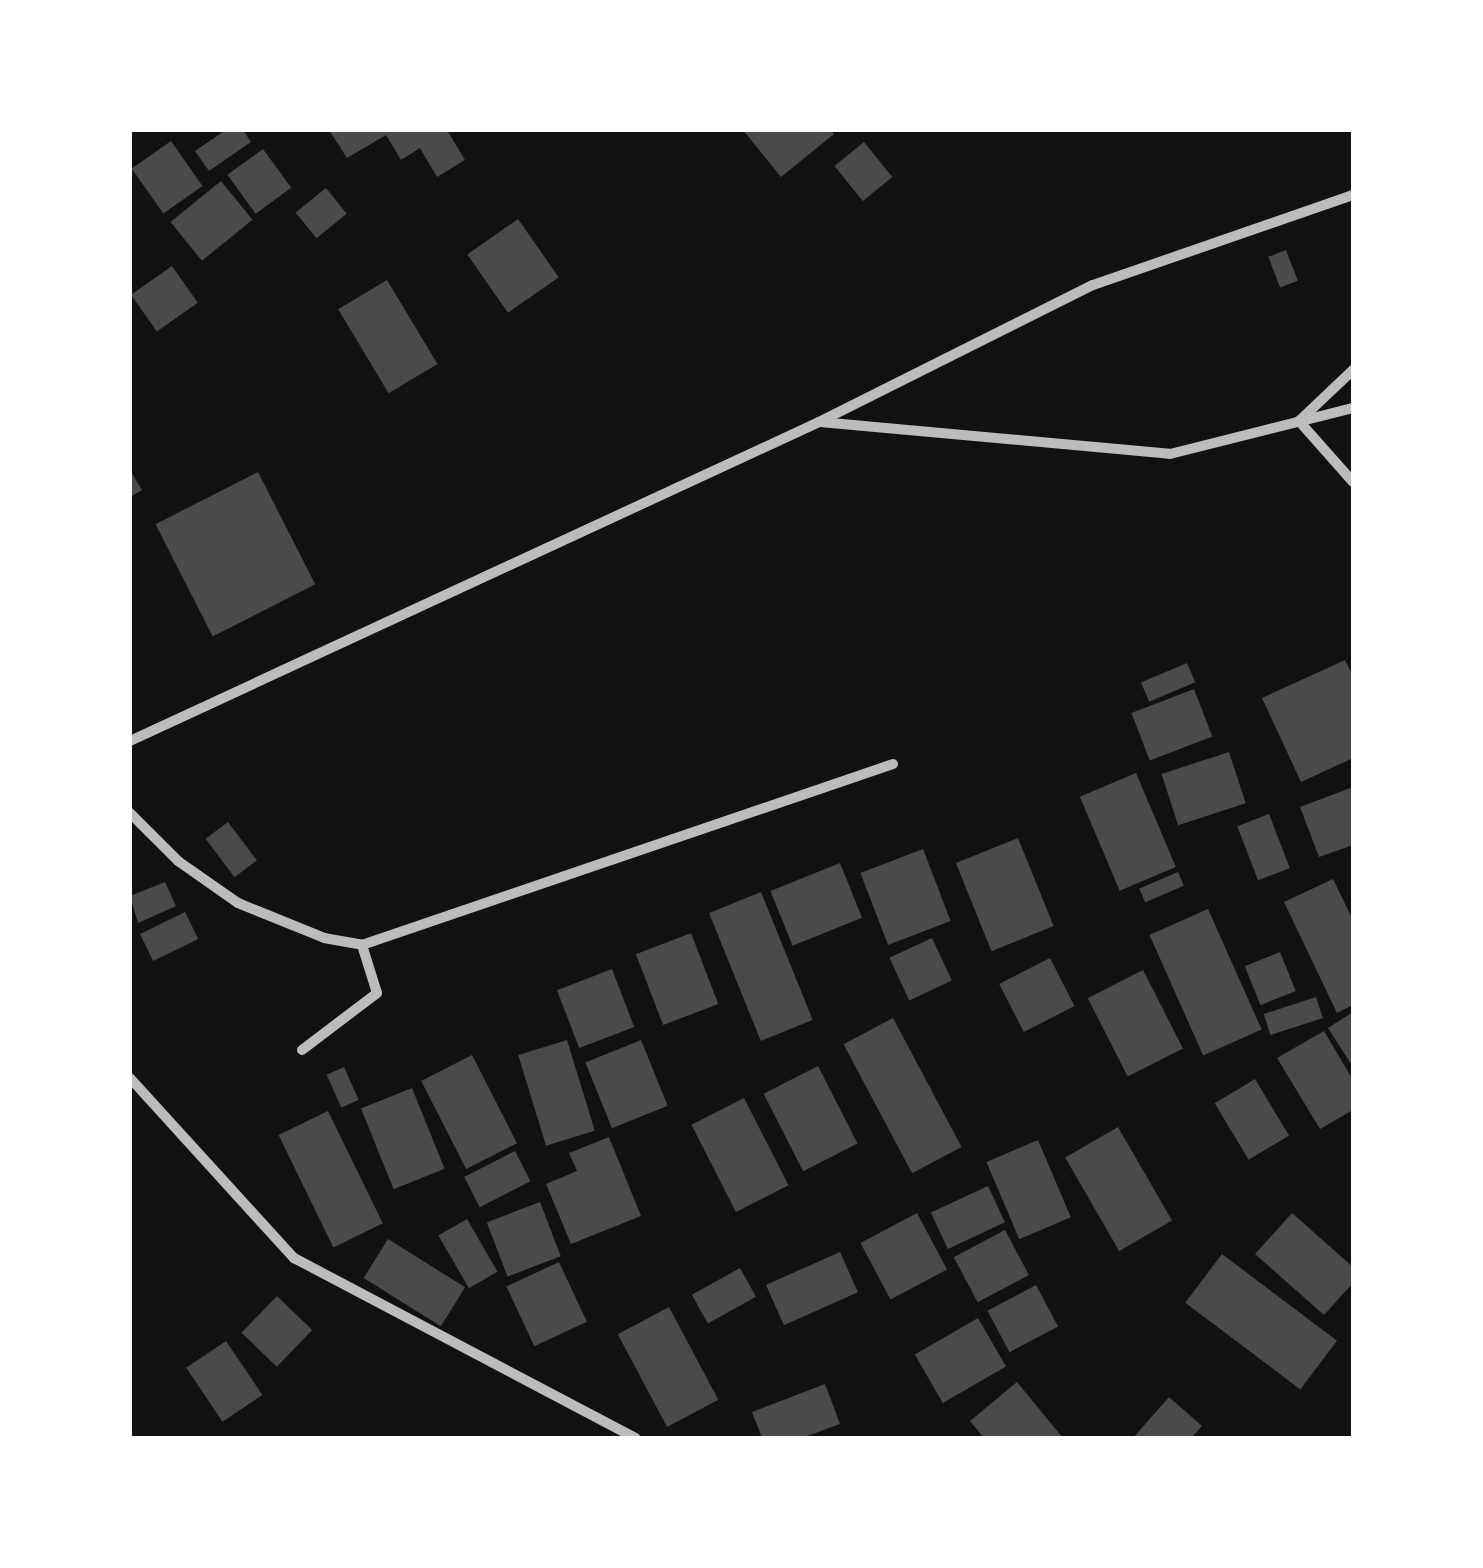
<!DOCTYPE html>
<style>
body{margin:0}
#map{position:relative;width:1483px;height:1568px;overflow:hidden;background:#111;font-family:"Exo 2",sans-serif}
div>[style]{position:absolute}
.building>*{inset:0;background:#4a4a4a;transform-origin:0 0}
.minor>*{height:10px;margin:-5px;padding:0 5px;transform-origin:5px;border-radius:5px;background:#bcbcbc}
span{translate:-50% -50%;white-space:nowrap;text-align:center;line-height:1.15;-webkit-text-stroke:9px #fff;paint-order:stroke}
.frame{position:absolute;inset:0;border:132px solid #fff;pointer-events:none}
</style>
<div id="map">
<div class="building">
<div style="clip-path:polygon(226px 130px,243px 130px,251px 142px,209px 171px,195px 151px)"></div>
<div style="clip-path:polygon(329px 130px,447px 130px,465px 160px,437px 177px,420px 148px,401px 160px,386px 135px,347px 158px)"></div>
<div style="clip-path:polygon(743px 130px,831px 130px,834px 134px,781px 177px)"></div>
<div style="left:171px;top:141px;width:55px;height:48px;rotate:55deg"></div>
<div style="left:864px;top:142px;width:45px;height:38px;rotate:51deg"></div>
<div style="left:263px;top:149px;width:48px;height:44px;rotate:54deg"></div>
<div style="left:221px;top:181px;width:50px;height:65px;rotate:51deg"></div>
<div style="left:326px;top:188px;width:33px;height:39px;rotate:51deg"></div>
<div style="left:518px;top:219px;width:71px;height:62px;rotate:55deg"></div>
<div style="left:1286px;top:250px;width:33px;height:19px;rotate:69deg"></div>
<div style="left:172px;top:266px;width:45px;height:50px;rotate:55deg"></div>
<div style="left:387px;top:280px;width:98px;height:57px;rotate:59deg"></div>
<div style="clip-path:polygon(130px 470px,142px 490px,130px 497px)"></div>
<div style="left:258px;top:472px;width:126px;height:115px;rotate:63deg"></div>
<div style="clip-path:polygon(1345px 660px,1353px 676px,1353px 758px,1301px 782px,1262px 698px)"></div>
<div style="left:1187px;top:663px;width:21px;height:50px;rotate:67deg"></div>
<div style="left:1194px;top:689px;width:51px;height:67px;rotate:69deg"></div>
<div style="left:1229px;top:752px;width:54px;height:71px;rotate:72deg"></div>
<div style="left:1136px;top:773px;width:102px;height:61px;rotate:67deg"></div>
<div style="clip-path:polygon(1353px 787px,1353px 845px,1319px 857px,1300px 807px)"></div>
<div style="left:1269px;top:814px;width:58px;height:34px;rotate:69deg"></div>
<div style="left:228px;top:822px;width:48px;height:28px;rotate:53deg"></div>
<div style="left:1018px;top:838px;width:95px;height:67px;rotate:68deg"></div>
<div style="left:923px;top:849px;width:77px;height:67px;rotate:69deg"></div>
<div style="left:840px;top:863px;width:59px;height:75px;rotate:68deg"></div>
<div style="left:1178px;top:872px;width:15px;height:42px;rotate:67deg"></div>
<div style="clip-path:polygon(1333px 879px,1353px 920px,1353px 1005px,1337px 1013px,1284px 902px)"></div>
<div style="clip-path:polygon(165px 882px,176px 906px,138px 923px,130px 896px)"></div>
<div style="left:761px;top:892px;width:138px;height:56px;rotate:68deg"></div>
<div style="left:1208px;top:909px;width:132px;height:64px;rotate:66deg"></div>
<div style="left:185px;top:912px;width:30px;height:50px;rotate:64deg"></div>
<div style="left:691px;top:933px;width:76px;height:59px;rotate:69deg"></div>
<div style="left:932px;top:938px;width:47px;height:47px;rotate:65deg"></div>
<div style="left:1280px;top:952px;width:42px;height:38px;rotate:68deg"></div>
<div style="left:1050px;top:958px;width:54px;height:57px;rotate:63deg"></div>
<div style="left:612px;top:969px;width:62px;height:59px;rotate:69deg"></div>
<div style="left:1143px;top:970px;width:88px;height:62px;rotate:63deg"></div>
<div style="left:1316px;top:997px;width:22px;height:55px;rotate:72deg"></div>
<div style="clip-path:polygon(1353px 1012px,1353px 1067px,1328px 1028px)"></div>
<div style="left:893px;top:1018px;width:146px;height:56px;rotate:62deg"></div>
<div style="clip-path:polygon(1324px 1031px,1353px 1080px,1353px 1110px,1320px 1129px,1277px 1058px)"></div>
<div style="left:567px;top:1040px;width:95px;height:51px;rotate:73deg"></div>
<div style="left:641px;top:1040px;width:71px;height:60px;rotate:68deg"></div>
<div style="left:472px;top:1055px;width:99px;height:57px;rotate:63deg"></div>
<div style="left:818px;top:1066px;width:87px;height:61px;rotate:63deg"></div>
<div style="left:344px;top:1067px;width:36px;height:19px;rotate:66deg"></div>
<div style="left:1255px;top:1079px;width:66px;height:47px;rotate:59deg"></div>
<div style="left:412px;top:1088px;width:87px;height:55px;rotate:68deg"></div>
<div style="left:744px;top:1098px;width:98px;height:59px;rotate:63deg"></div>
<div style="left:328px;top:1111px;width:125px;height:55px;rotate:64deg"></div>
<div style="left:1118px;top:1127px;width:108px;height:61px;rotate:60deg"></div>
<div style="clip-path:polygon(609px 1137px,641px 1216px,571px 1244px,546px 1184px,577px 1171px,569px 1153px)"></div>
<div style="left:1038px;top:1140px;width:84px;height:56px;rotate:67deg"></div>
<div style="left:515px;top:1151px;width:34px;height:57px;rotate:63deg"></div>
<div style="left:988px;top:1186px;width:40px;height:63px;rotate:65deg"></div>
<div style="left:540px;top:1202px;width:58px;height:57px;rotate:69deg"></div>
<div style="left:917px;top:1213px;width:64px;height:64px;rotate:62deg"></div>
<div style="clip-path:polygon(1292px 1213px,1353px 1267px,1353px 1283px,1324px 1315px,1255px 1254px)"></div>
<div style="left:467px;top:1219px;width:61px;height:33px;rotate:60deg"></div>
<div style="left:1005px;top:1230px;width:51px;height:58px;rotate:62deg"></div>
<div style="left:388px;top:1239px;width:91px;height:46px;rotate:32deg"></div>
<div style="left:840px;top:1252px;width:44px;height:81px;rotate:66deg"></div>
<div style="left:1222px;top:1254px;width:144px;height:61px;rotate:37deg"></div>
<div style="left:559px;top:1262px;width:66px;height:58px;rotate:65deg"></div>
<div style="left:740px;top:1268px;width:33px;height:55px;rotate:61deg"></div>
<div style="left:1036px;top:1285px;width:47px;height:55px;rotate:62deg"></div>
<div style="left:277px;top:1296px;width:49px;height:51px;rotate:44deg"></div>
<div style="left:669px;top:1307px;width:105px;height:58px;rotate:62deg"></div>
<div style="left:978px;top:1318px;width:56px;height:73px;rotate:60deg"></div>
<div style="left:226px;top:1341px;width:65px;height:48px;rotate:56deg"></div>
<div style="clip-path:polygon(1017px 1382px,1063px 1438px,984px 1438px,970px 1421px)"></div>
<div style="clip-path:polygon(825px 1384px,840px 1424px,802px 1438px,762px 1438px,752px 1412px)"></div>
<div style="clip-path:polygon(1169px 1397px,1202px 1426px,1191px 1438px,1133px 1438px)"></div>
</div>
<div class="minor">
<div style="left:1353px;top:370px;width:74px;rotate:136.6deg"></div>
<div style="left:1299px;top:421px;width:81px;rotate:48.5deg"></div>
<div style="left:820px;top:422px;width:351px;rotate:5.2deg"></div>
<div style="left:1170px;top:454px;width:189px;rotate:-14.1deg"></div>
<div style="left:130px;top:741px;width:759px;rotate:-24.84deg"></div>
<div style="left:819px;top:422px;width:306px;rotate:-26.6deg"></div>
<div style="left:1093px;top:285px;width:275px;rotate:-19.1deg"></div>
<div style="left:130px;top:813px;width:68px;rotate:45deg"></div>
<div style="left:178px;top:861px;width:73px;rotate:35deg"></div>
<div style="left:238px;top:903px;width:93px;rotate:22.1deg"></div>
<div style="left:324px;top:938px;width:39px;rotate:10deg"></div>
<div style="left:362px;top:945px;width:561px;rotate:-18.82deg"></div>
<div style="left:302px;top:1050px;width:94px;rotate:-37.2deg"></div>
<div style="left:377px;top:993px;width:50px;rotate:-107.4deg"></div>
<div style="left:130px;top:1078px;width:244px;rotate:47.7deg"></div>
<div style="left:294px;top:1258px;width:386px;rotate:27.8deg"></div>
</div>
<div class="frame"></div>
</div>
